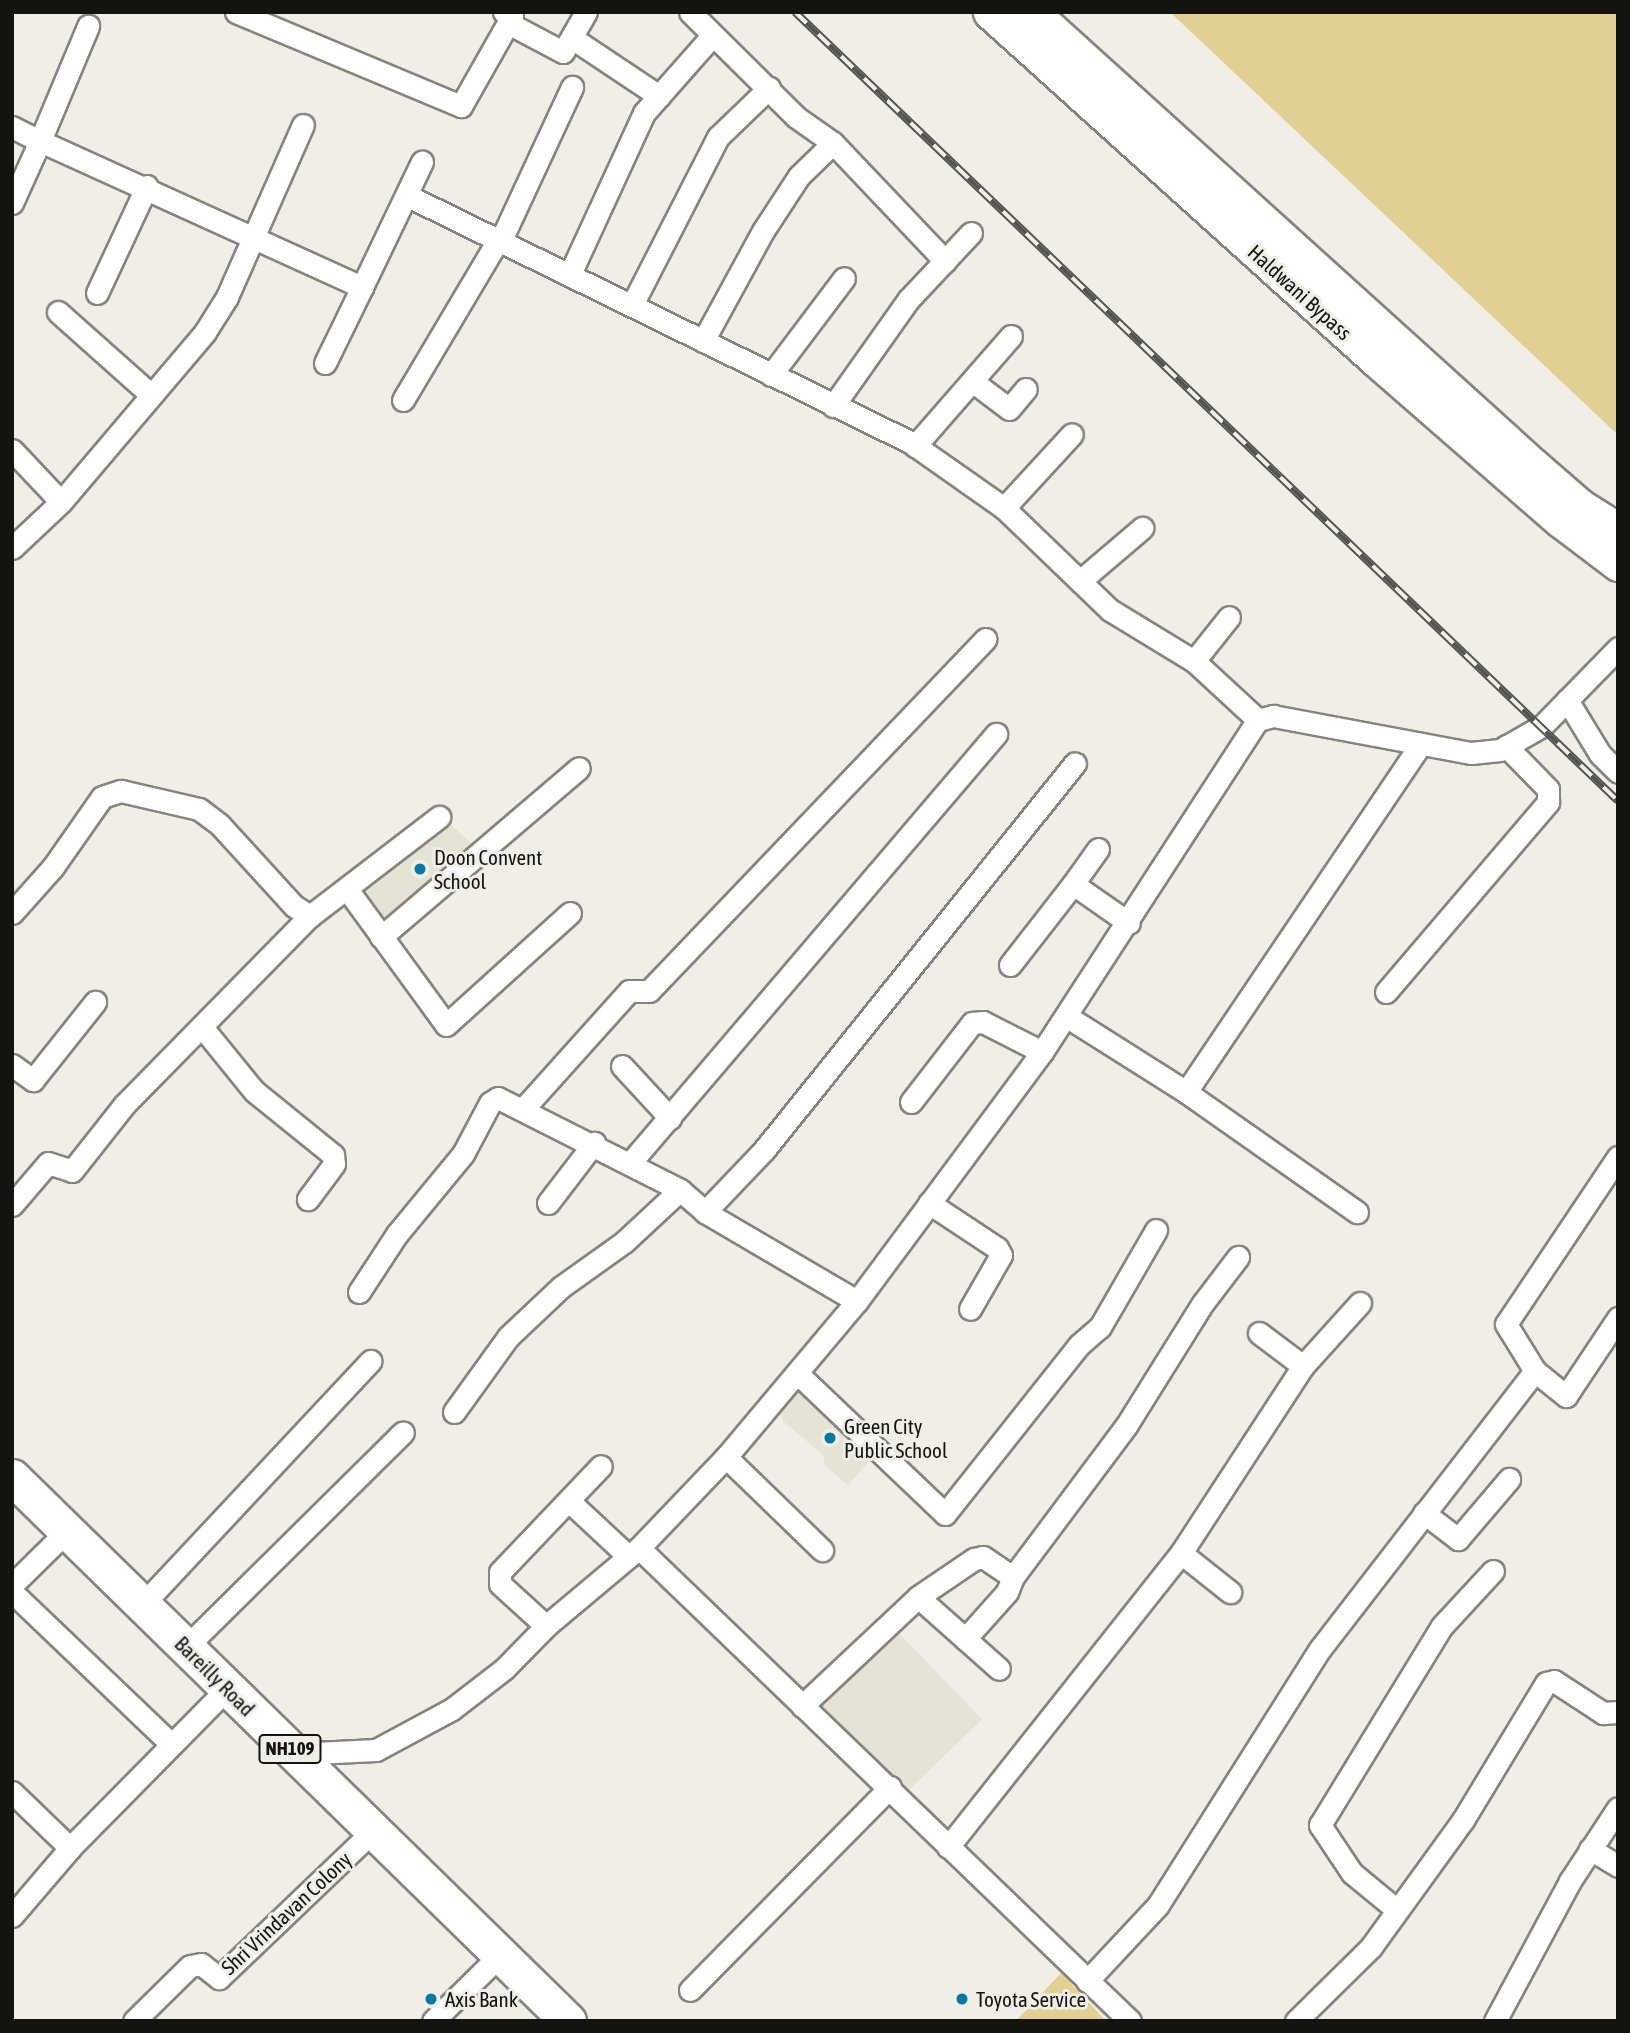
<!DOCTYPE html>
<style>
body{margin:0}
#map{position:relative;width:1630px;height:2033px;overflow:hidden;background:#f0eee7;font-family:"Asap Condensed",sans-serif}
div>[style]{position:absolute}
.built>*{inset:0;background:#e6e3d4;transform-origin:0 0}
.green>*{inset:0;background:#e0d094}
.roads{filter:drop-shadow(2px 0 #86847e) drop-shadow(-2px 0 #86847e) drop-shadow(0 2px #86847e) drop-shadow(0 -2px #86847e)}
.minor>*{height:21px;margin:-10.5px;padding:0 10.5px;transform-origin:10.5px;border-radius:10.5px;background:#fff}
.primary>*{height:33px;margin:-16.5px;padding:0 16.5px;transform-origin:16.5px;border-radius:16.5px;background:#fff}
.trunk>*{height:35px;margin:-17.5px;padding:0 17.5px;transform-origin:17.5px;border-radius:17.5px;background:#fff}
.rail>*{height:8px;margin-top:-4px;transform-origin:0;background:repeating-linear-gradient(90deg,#f0eee7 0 16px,#54534f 0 32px);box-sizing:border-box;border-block:2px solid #54534f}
.dots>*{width:19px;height:19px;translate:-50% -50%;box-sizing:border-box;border:4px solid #f0eee7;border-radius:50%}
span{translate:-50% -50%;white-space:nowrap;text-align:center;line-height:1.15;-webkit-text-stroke:6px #f0eee7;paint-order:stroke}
.shield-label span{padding:2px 5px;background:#f0eee7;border:2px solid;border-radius:5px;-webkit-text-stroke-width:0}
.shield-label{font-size:19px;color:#131310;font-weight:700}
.street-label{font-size:21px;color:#131310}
.poi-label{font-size:21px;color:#131310}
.left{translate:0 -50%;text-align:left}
.frame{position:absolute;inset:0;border:14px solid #131310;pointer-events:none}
</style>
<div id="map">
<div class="built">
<div style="clip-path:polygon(445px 819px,479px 851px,388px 933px,358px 887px)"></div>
<div style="clip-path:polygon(804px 1386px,875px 1455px,848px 1485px,825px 1466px,823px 1455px,783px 1421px,780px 1407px)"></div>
<div style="left:896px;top:1630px;width:124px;height:110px;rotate:46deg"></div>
</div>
<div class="green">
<div style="clip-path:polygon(1170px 12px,1618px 12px,1618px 435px)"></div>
<div style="clip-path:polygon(1061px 1973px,1106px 2021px,1016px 2021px)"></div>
</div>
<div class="roads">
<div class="minor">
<div style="left:236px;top:12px;width:244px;rotate:22.7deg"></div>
<div style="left:461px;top:106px;width:103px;rotate:-60.5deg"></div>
<div style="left:512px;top:16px;width:9px;rotate:-153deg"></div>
<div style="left:690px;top:12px;width:149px;rotate:44.7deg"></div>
<div style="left:796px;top:117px;width:45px;rotate:35.1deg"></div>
<div style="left:833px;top:143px;width:163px;rotate:46.5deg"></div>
<div style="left:508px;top:23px;width:62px;rotate:27.8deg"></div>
<div style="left:563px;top:52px;width:46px;rotate:-60.1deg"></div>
<div style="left:572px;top:38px;width:105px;rotate:33.7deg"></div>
<div style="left:12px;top:127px;width:31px;rotate:27deg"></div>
<div style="left:40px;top:141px;width:125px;rotate:-67.3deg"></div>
<div style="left:408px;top:196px;width:559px;rotate:26.11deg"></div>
<div style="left:910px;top:442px;width:115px;rotate:35.1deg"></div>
<div style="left:1004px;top:508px;width:147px;rotate:43.9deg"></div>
<div style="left:1110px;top:610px;width:98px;rotate:31.3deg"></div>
<div style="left:1194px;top:661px;width:87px;rotate:42.7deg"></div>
<div style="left:12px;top:203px;width:68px;rotate:-65.7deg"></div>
<div style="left:40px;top:141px;width:354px;rotate:24.4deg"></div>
<div style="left:362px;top:287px;width:139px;rotate:-64.4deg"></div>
<div style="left:501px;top:240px;width:169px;rotate:-65.1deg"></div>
<div style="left:570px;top:274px;width:177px;rotate:-65.3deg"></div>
<div style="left:644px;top:113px;width:103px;rotate:-48.6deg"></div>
<div style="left:97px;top:293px;width:118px;rotate:-65deg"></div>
<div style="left:632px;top:305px;width:189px;rotate:-62.9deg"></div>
<div style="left:718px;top:137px;width:71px;rotate:-43.9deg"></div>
<div style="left:58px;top:312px;width:125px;rotate:41.7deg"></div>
<div style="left:703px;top:341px;width:125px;rotate:-61.4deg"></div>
<div style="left:763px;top:231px;width:66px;rotate:-56.8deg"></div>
<div style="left:799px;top:176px;width:47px;rotate:-44.1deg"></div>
<div style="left:325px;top:363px;width:85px;rotate:-64deg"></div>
<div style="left:771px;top:375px;width:121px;rotate:-53deg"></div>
<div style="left:972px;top:381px;width:46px;rotate:37.1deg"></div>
<div style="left:1009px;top:409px;width:26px;rotate:-50deg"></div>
<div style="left:403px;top:400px;width:188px;rotate:-59.3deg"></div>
<div style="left:833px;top:406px;width:130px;rotate:-54.7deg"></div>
<div style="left:908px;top:300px;width:92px;rotate:-46.8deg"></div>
<div style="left:915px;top:446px;width:146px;rotate:-48.9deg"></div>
<div style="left:12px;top:450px;width:71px;rotate:46.7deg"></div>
<div style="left:1004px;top:508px;width:100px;rotate:-47.4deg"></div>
<div style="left:12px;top:548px;width:67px;rotate:-43.2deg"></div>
<div style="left:61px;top:502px;width:223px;rotate:-49.7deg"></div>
<div style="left:205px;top:332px;width:41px;rotate:-57.8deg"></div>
<div style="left:227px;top:297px;width:188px;rotate:-66.2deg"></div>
<div style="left:1080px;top:581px;width:82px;rotate:-40.5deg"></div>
<div style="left:1194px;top:661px;width:56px;rotate:-51.5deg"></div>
<div style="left:1567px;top:700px;width:63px;rotate:58.6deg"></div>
<div style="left:1600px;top:754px;width:25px;rotate:45deg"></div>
<div style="left:1073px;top:884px;width:43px;rotate:-54.5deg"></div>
<div style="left:347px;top:889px;width:168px;rotate:53.9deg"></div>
<div style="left:446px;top:1025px;width:167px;rotate:-42.1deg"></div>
<div style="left:12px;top:913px;width:62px;rotate:-48.3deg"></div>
<div style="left:53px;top:867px;width:85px;rotate:-55deg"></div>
<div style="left:102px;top:797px;width:20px;rotate:-18deg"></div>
<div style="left:121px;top:791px;width:80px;rotate:13deg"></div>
<div style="left:199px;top:809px;width:26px;rotate:37deg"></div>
<div style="left:220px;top:825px;width:110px;rotate:47.6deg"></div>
<div style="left:294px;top:906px;width:19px;rotate:32deg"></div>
<div style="left:381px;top:937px;width:260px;rotate:-40.5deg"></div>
<div style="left:1010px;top:965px;width:103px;rotate:-52.1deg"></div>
<div style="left:1073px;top:884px;width:68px;rotate:34.9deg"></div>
<div style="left:1386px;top:992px;width:250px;rotate:-49.5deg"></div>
<div style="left:1548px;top:802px;width:13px;rotate:-90deg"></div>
<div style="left:1548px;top:789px;width:60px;rotate:-134.3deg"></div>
<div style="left:1066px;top:1016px;width:142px;rotate:32.3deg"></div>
<div style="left:1186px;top:1092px;width:420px;rotate:-56deg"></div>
<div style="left:202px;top:1027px;width:82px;rotate:50.9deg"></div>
<div style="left:254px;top:1091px;width:102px;rotate:39deg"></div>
<div style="left:333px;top:1155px;width:9px;rotate:84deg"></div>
<div style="left:334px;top:1164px;width:44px;rotate:126.6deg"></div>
<div style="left:12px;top:1065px;width:26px;rotate:36deg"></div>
<div style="left:33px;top:1080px;width:100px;rotate:-51.5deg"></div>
<div style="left:622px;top:1066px;width:71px;rotate:47.3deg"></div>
<div style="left:1186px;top:1092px;width:209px;rotate:35.1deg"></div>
<div style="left:911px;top:1102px;width:100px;rotate:-52.3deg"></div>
<div style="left:972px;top:1023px;width:11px;rotate:-5deg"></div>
<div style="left:983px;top:1022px;width:66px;rotate:27deg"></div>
<div style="left:524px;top:1108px;width:157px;rotate:-48.1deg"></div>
<div style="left:629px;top:991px;width:20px"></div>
<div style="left:649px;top:991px;width:487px;rotate:-46.3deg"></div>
<div style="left:631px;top:1162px;width:563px;rotate:-49.54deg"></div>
<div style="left:548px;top:1203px;width:76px;rotate:-52.5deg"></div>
<div style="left:929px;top:1203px;width:82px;rotate:33.5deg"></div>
<div style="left:997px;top:1248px;width:8px;rotate:60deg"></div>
<div style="left:1001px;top:1255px;width:62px;rotate:119.9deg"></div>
<div style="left:12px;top:1205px;width:55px;rotate:-49.4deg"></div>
<div style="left:48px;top:1163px;width:25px;rotate:18deg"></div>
<div style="left:72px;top:1171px;width:85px;rotate:-51.7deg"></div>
<div style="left:125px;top:1104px;width:264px;rotate:-45.5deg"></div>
<div style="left:310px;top:916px;width:163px;rotate:-37.5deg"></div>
<div style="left:705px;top:1212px;width:86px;rotate:-46.4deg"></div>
<div style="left:764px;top:1150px;width:496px;rotate:-51.2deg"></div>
<div style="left:359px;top:1292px;width:69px;rotate:-56.8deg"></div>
<div style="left:397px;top:1234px;width:104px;rotate:-50.5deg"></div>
<div style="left:463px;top:1154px;width:58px;rotate:-62.1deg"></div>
<div style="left:490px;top:1103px;width:9px;rotate:-32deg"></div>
<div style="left:498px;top:1098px;width:204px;rotate:26.8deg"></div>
<div style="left:680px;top:1190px;width:33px;rotate:41deg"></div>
<div style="left:705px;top:1212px;width:176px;rotate:30.4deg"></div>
<div style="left:1259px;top:1333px;width:55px;rotate:36.9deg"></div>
<div style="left:1535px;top:1371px;width:40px;rotate:39deg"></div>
<div style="left:1566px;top:1396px;width:94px;rotate:-56.3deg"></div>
<div style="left:798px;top:1374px;width:203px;rotate:43.6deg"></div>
<div style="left:945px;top:1514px;width:216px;rotate:-51.6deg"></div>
<div style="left:1079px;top:1345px;width:28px;rotate:-41deg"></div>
<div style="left:1100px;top:1327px;width:112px;rotate:-60deg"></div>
<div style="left:454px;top:1412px;width:92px;rotate:-54.2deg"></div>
<div style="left:508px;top:1337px;width:73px;rotate:-43.3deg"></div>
<div style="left:561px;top:1287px;width:77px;rotate:-35.5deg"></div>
<div style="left:624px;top:1242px;width:76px;rotate:-42.9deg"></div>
<div style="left:726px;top:1457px;width:134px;rotate:44.1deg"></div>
<div style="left:569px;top:1501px;width:81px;rotate:43deg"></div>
<div style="left:1424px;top:1513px;width:43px;rotate:37.4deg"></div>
<div style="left:1458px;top:1539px;width:79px;rotate:-49.6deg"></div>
<div style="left:639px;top:1548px;width:682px;rotate:43.93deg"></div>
<div style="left:1181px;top:1553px;width:63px;rotate:38.5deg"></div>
<div style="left:12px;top:1585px;width:78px;rotate:-44.5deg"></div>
<div style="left:12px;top:1592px;width:217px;rotate:43.7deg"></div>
<div style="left:918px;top:1597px;width:108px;rotate:41.6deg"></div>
<div style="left:143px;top:1604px;width:333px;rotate:-46.9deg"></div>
<div style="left:546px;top:1626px;width:62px;rotate:-137.6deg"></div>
<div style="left:500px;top:1584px;width:12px;rotate:-90deg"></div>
<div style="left:500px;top:1572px;width:146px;rotate:-46.4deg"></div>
<div style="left:965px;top:1639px;width:63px;rotate:-48.2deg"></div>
<div style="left:1007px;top:1592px;width:16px;rotate:-68deg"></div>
<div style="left:186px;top:1647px;width:305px;rotate:-44.7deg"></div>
<div style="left:802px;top:1706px;width:159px;rotate:-43.2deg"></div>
<div style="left:918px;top:1597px;width:68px;rotate:-34.2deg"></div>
<div style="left:974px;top:1559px;width:9px;rotate:-13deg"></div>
<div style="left:983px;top:1557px;width:36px;rotate:34deg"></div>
<div style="left:1013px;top:1577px;width:189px;rotate:-53.2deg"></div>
<div style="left:1126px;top:1426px;width:145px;rotate:-58deg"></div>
<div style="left:1203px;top:1303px;width:58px;rotate:-52.7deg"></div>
<div style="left:294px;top:1754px;width:82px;rotate:-2.8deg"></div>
<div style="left:376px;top:1750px;width:86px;rotate:-28.3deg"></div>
<div style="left:452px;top:1709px;width:66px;rotate:-37.6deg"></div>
<div style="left:504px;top:1669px;width:60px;rotate:-45.7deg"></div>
<div style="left:546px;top:1626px;width:121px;rotate:-40deg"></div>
<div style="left:639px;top:1548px;width:126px;rotate:-46.3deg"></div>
<div style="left:726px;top:1457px;width:204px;rotate:-50deg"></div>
<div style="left:857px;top:1301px;width:310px;rotate:-53.4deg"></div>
<div style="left:1042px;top:1052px;width:396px;rotate:-57deg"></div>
<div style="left:1258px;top:720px;width:16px;rotate:-15deg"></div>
<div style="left:1273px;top:716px;width:201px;rotate:10.6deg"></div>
<div style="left:1471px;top:753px;width:29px;rotate:-6deg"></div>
<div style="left:1500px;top:750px;width:48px;rotate:-29.7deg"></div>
<div style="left:1542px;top:726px;width:109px;rotate:-45.7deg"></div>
<div style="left:12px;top:1792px;width:81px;rotate:44deg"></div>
<div style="left:948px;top:1847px;width:375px;rotate:-51.6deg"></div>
<div style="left:1181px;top:1553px;width:223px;rotate:-56.9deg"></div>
<div style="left:1303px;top:1366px;width:85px;rotate:-47.9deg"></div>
<div style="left:1590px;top:1849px;width:33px;rotate:31deg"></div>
<div style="left:1397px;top:1910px;width:58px;rotate:-140.6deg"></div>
<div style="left:1352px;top:1873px;width:58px;rotate:-123.7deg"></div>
<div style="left:1320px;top:1825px;width:233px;rotate:-58.5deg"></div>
<div style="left:1442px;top:1626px;width:75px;rotate:-47.2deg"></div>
<div style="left:12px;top:1916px;width:89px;rotate:-49.5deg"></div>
<div style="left:70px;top:1848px;width:223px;rotate:-45.4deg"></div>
<div style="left:1087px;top:1981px;width:104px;rotate:-46.9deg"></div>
<div style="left:1158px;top:1905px;width:303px;rotate:-57.7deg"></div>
<div style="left:1320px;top:1649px;width:351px;rotate:-52.3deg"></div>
<div style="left:1535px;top:1371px;width:55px;rotate:-121.7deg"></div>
<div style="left:1506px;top:1324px;width:201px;rotate:-56.2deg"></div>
<div style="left:690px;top:1990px;width:285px;rotate:-45.4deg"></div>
<div style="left:134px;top:2021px;width:78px;rotate:-44.5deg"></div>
<div style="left:190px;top:1966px;width:11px;rotate:-10deg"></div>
<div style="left:201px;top:1964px;width:23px;rotate:38deg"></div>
<div style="left:219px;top:1978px;width:213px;rotate:-43.7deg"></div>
<div style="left:433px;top:2021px;width:94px;rotate:-44.6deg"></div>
<div style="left:1296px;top:2021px;width:105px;rotate:-44.6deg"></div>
<div style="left:1371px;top:1947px;width:157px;rotate:-54.1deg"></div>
<div style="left:1463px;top:1820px;width:160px;rotate:-58.8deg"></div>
<div style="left:1546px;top:1683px;width:8px;rotate:-14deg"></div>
<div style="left:1554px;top:1681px;width:59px;rotate:33.1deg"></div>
<div style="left:1603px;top:1713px;width:15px;rotate:-4deg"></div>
<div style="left:1495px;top:2021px;width:159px;rotate:-61.8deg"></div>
<div style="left:1570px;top:1881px;width:87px;rotate:-56.7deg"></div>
</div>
<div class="primary">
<div style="left:990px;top:12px;width:517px;rotate:42.02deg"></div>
<div style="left:1374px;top:358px;width:247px;rotate:41.1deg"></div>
<div style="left:1560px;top:520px;width:73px;rotate:37.2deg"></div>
<div style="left:1032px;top:12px;width:677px;rotate:42.13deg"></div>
<div style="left:1534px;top:466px;width:61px;rotate:41deg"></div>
<div style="left:1580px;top:506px;width:45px;rotate:32.3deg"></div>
</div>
<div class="trunk">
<div style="left:12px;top:1477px;width:778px;rotate:44.37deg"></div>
</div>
</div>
<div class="rail">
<div style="left:795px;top:12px;width:1140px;rotate:43.79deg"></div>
</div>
<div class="dots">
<div style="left:420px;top:869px;background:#007aa2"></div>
<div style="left:830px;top:1438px;background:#007aa2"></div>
<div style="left:431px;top:1999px;background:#007aa2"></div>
<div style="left:962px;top:1999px;background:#007aa2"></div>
</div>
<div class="shield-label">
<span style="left:290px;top:1749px">NH109</span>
</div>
<div class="street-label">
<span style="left:1300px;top:292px;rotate:42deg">Haldwani Bypass</span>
<span style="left:215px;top:1676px;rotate:45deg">Bareilly Road</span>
<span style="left:286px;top:1913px;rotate:-43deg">Shri Vrindavan Colony</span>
</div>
<div class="poi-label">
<span class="left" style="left:434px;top:869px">Doon Convent<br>School</span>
<span class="left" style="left:844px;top:1438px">Green City<br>Public School</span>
<span class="left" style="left:445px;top:1999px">Axis Bank</span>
<span class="left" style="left:976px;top:1999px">Toyota Service</span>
</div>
<div class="frame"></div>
</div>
